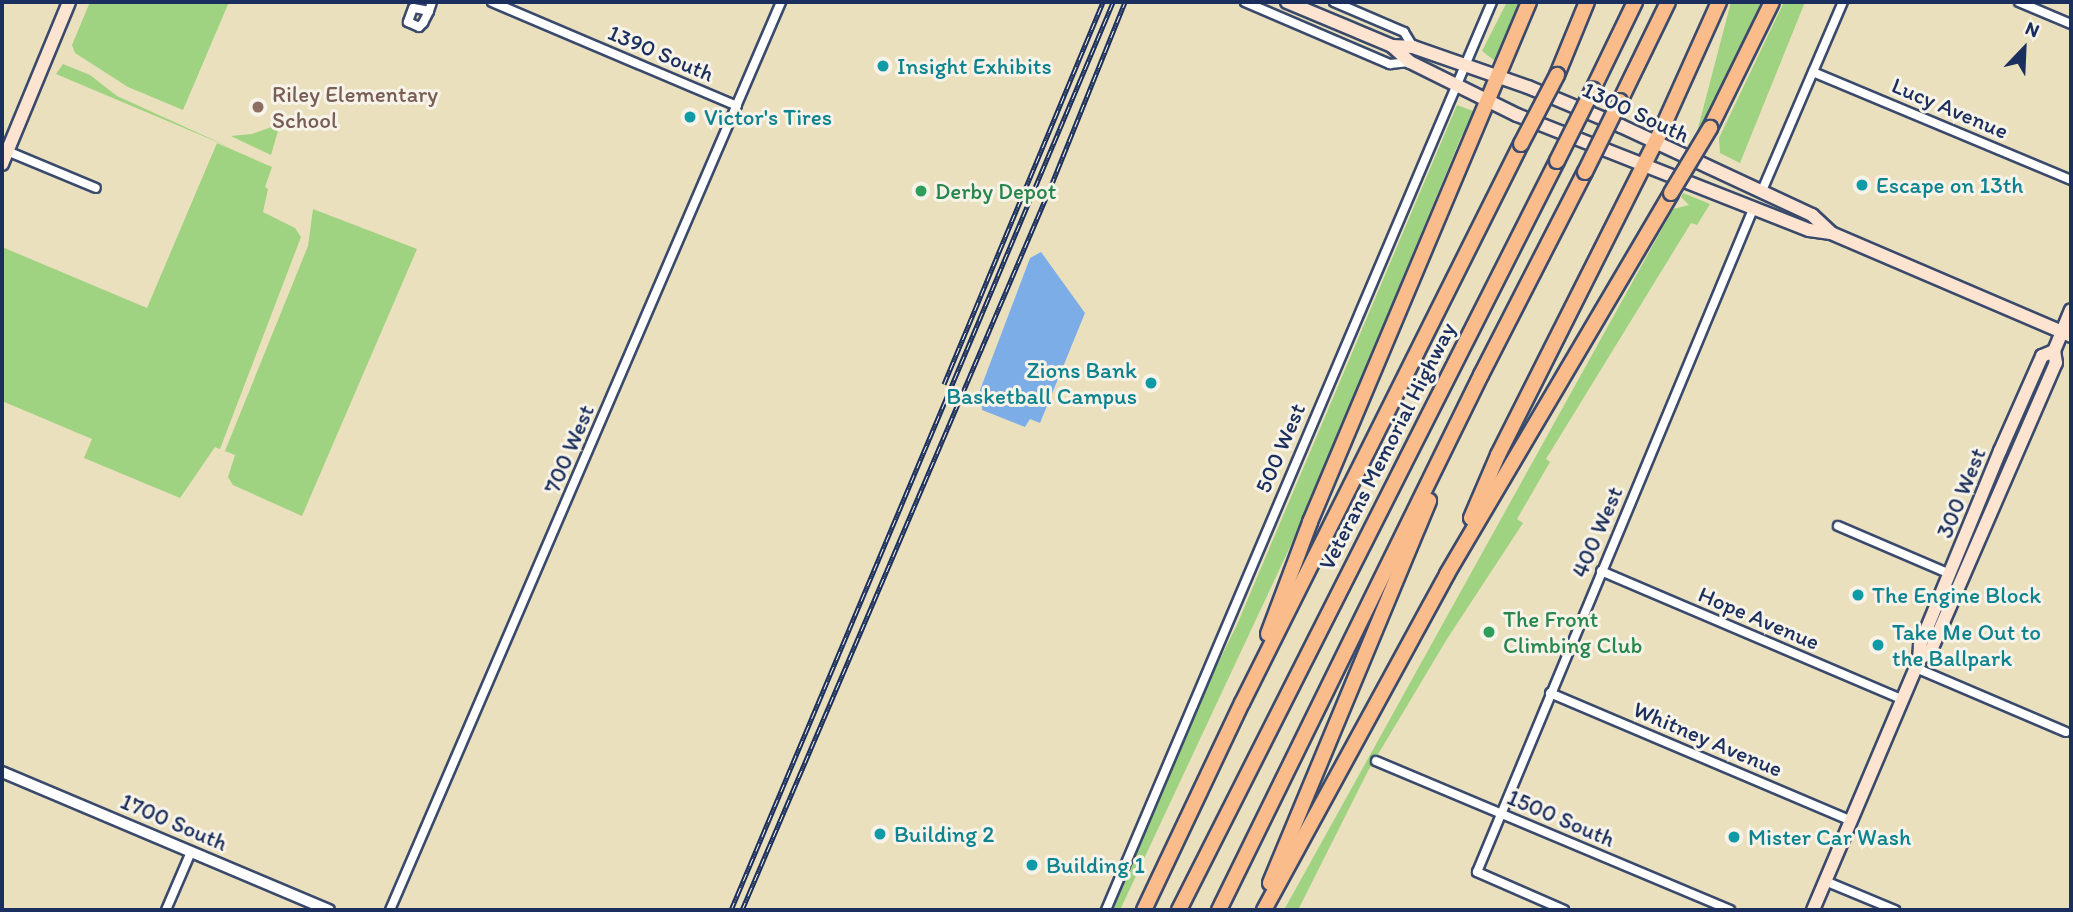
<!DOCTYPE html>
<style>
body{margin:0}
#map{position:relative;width:2073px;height:912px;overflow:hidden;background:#eae0bd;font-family:Itim,sans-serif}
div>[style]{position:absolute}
.green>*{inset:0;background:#9fd281}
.water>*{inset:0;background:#7dade7}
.roads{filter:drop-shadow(2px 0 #3a4a6c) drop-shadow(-2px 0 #3a4a6c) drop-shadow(0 2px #3a4a6c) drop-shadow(0 -2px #3a4a6c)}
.minor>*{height:8px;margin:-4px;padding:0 4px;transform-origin:4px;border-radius:4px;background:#fff}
.tertiary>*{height:10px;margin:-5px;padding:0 5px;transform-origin:5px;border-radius:5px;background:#fff}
.secondary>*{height:12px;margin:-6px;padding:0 6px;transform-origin:6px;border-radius:6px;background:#fde4d1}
.motorway>*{height:14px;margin:-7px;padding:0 7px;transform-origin:7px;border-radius:7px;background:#fabc8b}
.rail>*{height:5px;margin-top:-2.5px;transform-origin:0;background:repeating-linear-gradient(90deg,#f7f3e8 0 8px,#1b2f5e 0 16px);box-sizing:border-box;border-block:2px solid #1b2f5e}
.bridges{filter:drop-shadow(2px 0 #3a4a6c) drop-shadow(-2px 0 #3a4a6c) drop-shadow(0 2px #3a4a6c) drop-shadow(0 -2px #3a4a6c)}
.motorway-bridge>*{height:14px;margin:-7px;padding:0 7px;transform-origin:7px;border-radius:7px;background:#fabc8b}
.dots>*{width:19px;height:19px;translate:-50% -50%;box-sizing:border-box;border:4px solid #f7f3e8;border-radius:50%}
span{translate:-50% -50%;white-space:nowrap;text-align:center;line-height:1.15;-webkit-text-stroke:6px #f7f3e8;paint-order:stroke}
.street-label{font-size:23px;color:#1b2f5e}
.culture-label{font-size:23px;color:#0d838f}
.left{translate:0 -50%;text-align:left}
.right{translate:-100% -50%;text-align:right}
.education-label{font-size:23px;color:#785e54}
.leisure-label{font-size:23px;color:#27864d}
.frame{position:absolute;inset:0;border:4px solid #1b2f5e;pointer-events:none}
.north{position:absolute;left:1989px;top:14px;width:70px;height:70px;-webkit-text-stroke:5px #f7f3e8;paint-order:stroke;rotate:23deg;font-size:19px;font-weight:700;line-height:28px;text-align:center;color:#1b2f5e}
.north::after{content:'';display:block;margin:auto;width:24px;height:32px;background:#1b2f5e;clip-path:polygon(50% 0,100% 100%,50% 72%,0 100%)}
</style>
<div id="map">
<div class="green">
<div style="clip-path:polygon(90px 2px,229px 2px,183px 110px,128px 87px,75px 53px,72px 45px)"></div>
<div style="clip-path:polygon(1507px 2px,1520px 2px,1495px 61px,1482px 51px)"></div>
<div style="clip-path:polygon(1731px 2px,1764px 2px,1702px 132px,1697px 132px)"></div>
<div style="clip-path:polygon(1784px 2px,1805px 2px,1740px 163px,1720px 153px,1719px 138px)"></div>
<div style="clip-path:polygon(63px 64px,90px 75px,117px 96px,229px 147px,56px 74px)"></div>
<div style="clip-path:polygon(1457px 105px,1473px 111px,1473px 119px,1461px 137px,1303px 519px,1120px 910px,1108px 910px,1199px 701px,1236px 627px)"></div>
<div style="clip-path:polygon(280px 124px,271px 155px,231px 136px,252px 134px)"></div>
<div style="clip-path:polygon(217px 143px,272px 167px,265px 187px,268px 189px,263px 212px,295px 228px,301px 237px,220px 449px,215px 447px,180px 498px,84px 458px,92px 439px,2px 401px,2px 247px,147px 308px)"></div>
<div style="clip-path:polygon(1683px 193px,1710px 204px,1697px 225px,1691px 223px,1546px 459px,1550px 462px,1517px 519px,1523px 523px,1447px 639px,1368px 771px,1298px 910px,1284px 910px,1673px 209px,1689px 205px,1681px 197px)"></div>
<div style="clip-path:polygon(313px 209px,417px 249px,302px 516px,233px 485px,228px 477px,235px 455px,225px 451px,308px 246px)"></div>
</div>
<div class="water">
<div style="clip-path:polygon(1041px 252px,1085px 313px,1040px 423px,1030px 419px,1025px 427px,982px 410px,980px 390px,1030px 258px)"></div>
</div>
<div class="roads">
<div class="minor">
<div style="left:492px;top:2px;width:266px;rotate:23deg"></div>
<div style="left:1245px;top:2px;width:158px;rotate:23.2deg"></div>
<div style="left:1390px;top:64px;width:20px;rotate:-6deg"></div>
<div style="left:1334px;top:2px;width:76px;rotate:23.2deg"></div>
<div style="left:1404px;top:32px;width:17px;rotate:59deg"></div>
<div style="left:2019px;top:2px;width:56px;rotate:22.9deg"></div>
<div style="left:429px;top:11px;width:16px;rotate:-169deg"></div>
<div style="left:413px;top:8px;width:15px;rotate:110deg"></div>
<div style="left:408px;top:22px;width:12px;rotate:24deg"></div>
<div style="left:419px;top:27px;width:6px;rotate:-45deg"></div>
<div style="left:423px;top:23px;width:13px;rotate:-63deg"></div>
<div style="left:429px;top:11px;width:9px;rotate:-72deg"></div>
<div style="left:1813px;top:72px;width:280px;rotate:22.7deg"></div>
<div style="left:7px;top:151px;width:96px;rotate:22.6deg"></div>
<div style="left:1761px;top:193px;width:208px;rotate:-66.8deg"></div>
<div style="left:1838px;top:526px;width:122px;rotate:23.2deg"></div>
<div style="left:1601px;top:571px;width:328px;rotate:23.1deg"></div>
<div style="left:1916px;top:668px;width:163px;rotate:23.1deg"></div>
<div style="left:1550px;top:693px;width:327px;rotate:23deg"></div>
<div style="left:1376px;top:761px;width:384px;rotate:22.8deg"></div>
<div style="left:1825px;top:881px;width:76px;rotate:22.5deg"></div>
<div style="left:166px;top:910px;width:63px;rotate:-66.7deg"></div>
<div style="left:390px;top:910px;width:989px;rotate:-66.7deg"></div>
<div style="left:1106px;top:910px;width:987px;rotate:-66.97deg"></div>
<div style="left:1564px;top:910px;width:95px;rotate:-156.4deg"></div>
<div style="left:1477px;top:872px;width:720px;rotate:-67.39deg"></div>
</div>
<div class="tertiary">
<div style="left:2px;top:772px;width:355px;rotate:22.9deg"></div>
</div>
<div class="secondary">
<div style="left:1287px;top:2px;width:114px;rotate:22.7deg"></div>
<div style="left:1392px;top:46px;width:21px;rotate:3deg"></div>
<div style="left:1413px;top:47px;width:122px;rotate:19.2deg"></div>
<div style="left:1528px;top:87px;width:101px;rotate:22.8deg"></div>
<div style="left:1621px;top:126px;width:211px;rotate:25deg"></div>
<div style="left:1812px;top:215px;width:26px;rotate:43deg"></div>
<div style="left:1392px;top:46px;width:24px;rotate:42deg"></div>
<div style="left:1410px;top:62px;width:119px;rotate:26.4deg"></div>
<div style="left:1517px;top:115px;width:314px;rotate:21.5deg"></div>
<div style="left:1809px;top:230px;width:22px;rotate:8deg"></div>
<div style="left:1831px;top:233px;width:261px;rotate:23.2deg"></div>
<div style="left:2px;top:164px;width:175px;rotate:-67.5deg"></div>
<div style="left:1919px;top:660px;width:16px;rotate:-40deg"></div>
<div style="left:1931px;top:650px;width:313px;rotate:-66.5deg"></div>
<div style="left:2056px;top:363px;width:12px;rotate:-99deg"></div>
<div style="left:2054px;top:351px;width:44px;rotate:-67.5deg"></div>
<div style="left:1813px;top:910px;width:272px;rotate:-67deg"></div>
<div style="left:1919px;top:660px;width:15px;rotate:-86deg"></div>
<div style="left:1920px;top:645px;width:210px;rotate:-67.6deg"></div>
<div style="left:2000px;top:451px;width:104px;rotate:-66.1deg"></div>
<div style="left:2042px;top:356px;width:13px;rotate:-23deg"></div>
</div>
<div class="motorway">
<div style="left:1557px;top:75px;width:79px;rotate:-67.7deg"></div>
<div style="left:1593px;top:89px;width:97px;rotate:-64.2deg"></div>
<div style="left:1620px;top:101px;width:110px;rotate:-64.1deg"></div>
<div style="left:1710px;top:128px;width:140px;rotate:-63.8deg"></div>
<div style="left:1471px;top:518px;width:69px;rotate:-66.8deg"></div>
<div style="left:1498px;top:455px;width:363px;rotate:-63.3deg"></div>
<div style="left:1661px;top:131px;width:141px;rotate:-65.8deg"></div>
<div style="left:1268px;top:634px;width:120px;rotate:-69.4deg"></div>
<div style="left:1310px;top:522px;width:564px;rotate:-67.16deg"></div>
<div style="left:1270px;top:883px;width:414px;rotate:-67.4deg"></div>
<div style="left:1144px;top:910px;width:229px;rotate:-64.7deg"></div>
<div style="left:1242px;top:703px;width:625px;rotate:-63.48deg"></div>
<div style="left:1179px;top:910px;width:839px;rotate:-63.22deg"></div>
<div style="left:1219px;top:910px;width:596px;rotate:-63.91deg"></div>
<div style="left:1481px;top:375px;width:228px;rotate:-62.9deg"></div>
<div style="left:1264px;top:910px;width:383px;rotate:-61.4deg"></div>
<div style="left:1447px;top:574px;width:442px;rotate:-59.5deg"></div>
</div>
</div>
<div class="rail">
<div style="left:944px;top:384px;width:414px;rotate:-67.4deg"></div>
<div style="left:731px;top:910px;width:985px;rotate:-67.18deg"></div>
<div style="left:742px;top:910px;width:787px;rotate:-66.89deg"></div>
<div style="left:1051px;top:186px;width:198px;rotate:-68.1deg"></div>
</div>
<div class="bridges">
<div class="motorway-bridge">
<div style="left:1521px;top:144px;width:78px;rotate:-62.4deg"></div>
<div style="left:1557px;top:161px;width:80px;rotate:-63.4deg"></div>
<div style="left:1585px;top:172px;width:79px;rotate:-63.8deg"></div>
<div style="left:1671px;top:193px;width:76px;rotate:-59deg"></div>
</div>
</div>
<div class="dots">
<div style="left:883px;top:66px;background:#0f9aa8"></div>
<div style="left:258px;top:107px;background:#8d6e63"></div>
<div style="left:690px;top:117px;background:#0f9aa8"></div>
<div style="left:1862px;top:185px;background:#0f9aa8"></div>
<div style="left:921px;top:191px;background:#2e9e5b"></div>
<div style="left:1151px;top:383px;background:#0f9aa8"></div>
<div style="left:1858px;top:595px;background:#0f9aa8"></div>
<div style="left:1489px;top:632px;background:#2e9e5b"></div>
<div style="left:1878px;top:645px;background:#0f9aa8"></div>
<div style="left:880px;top:834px;background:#0f9aa8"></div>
<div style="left:1734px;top:837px;background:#0f9aa8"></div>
<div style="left:1032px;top:865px;background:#0f9aa8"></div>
</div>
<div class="street-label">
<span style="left:661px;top:53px;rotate:23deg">1390 South</span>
<span style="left:1950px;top:108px;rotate:23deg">Lucy Avenue</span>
<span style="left:1636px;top:112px;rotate:25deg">1300 South</span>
<span style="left:1387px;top:446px;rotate:-63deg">Veterans Memorial Highway</span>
<span style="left:1280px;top:448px;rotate:-67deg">500 West</span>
<span style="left:569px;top:449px;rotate:-67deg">700 West</span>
<span style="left:1961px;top:493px;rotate:-68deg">300 West</span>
<span style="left:1597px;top:532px;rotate:-67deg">400 West</span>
<span style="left:1759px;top:618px;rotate:23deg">Hope Avenue</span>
<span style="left:1708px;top:739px;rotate:23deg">Whitney Avenue</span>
<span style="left:1561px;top:818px;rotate:23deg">1500 South</span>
<span style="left:174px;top:822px;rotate:23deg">1700 South</span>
</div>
<div class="culture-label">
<span class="left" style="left:897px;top:66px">Insight Exhibits</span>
<span class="left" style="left:704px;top:117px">Victor's Tires</span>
<span class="left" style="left:1876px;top:185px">Escape on 13th</span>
<span class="right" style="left:1137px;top:383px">Zions Bank<br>Basketball Campus</span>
<span class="left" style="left:1872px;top:595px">The Engine Block</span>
<span class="left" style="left:1892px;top:645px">Take Me Out to<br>the Ballpark</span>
<span class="left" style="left:894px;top:834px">Building 2</span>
<span class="left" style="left:1748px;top:837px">Mister Car Wash</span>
<span class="left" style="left:1046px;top:865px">Building 1</span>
</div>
<div class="education-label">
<span class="left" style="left:272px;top:107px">Riley Elementary<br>School</span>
</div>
<div class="leisure-label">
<span class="left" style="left:935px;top:191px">Derby Depot</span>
<span class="left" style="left:1503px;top:632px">The Front<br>Climbing Club</span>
</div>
<div class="frame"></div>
<div class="north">N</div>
</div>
